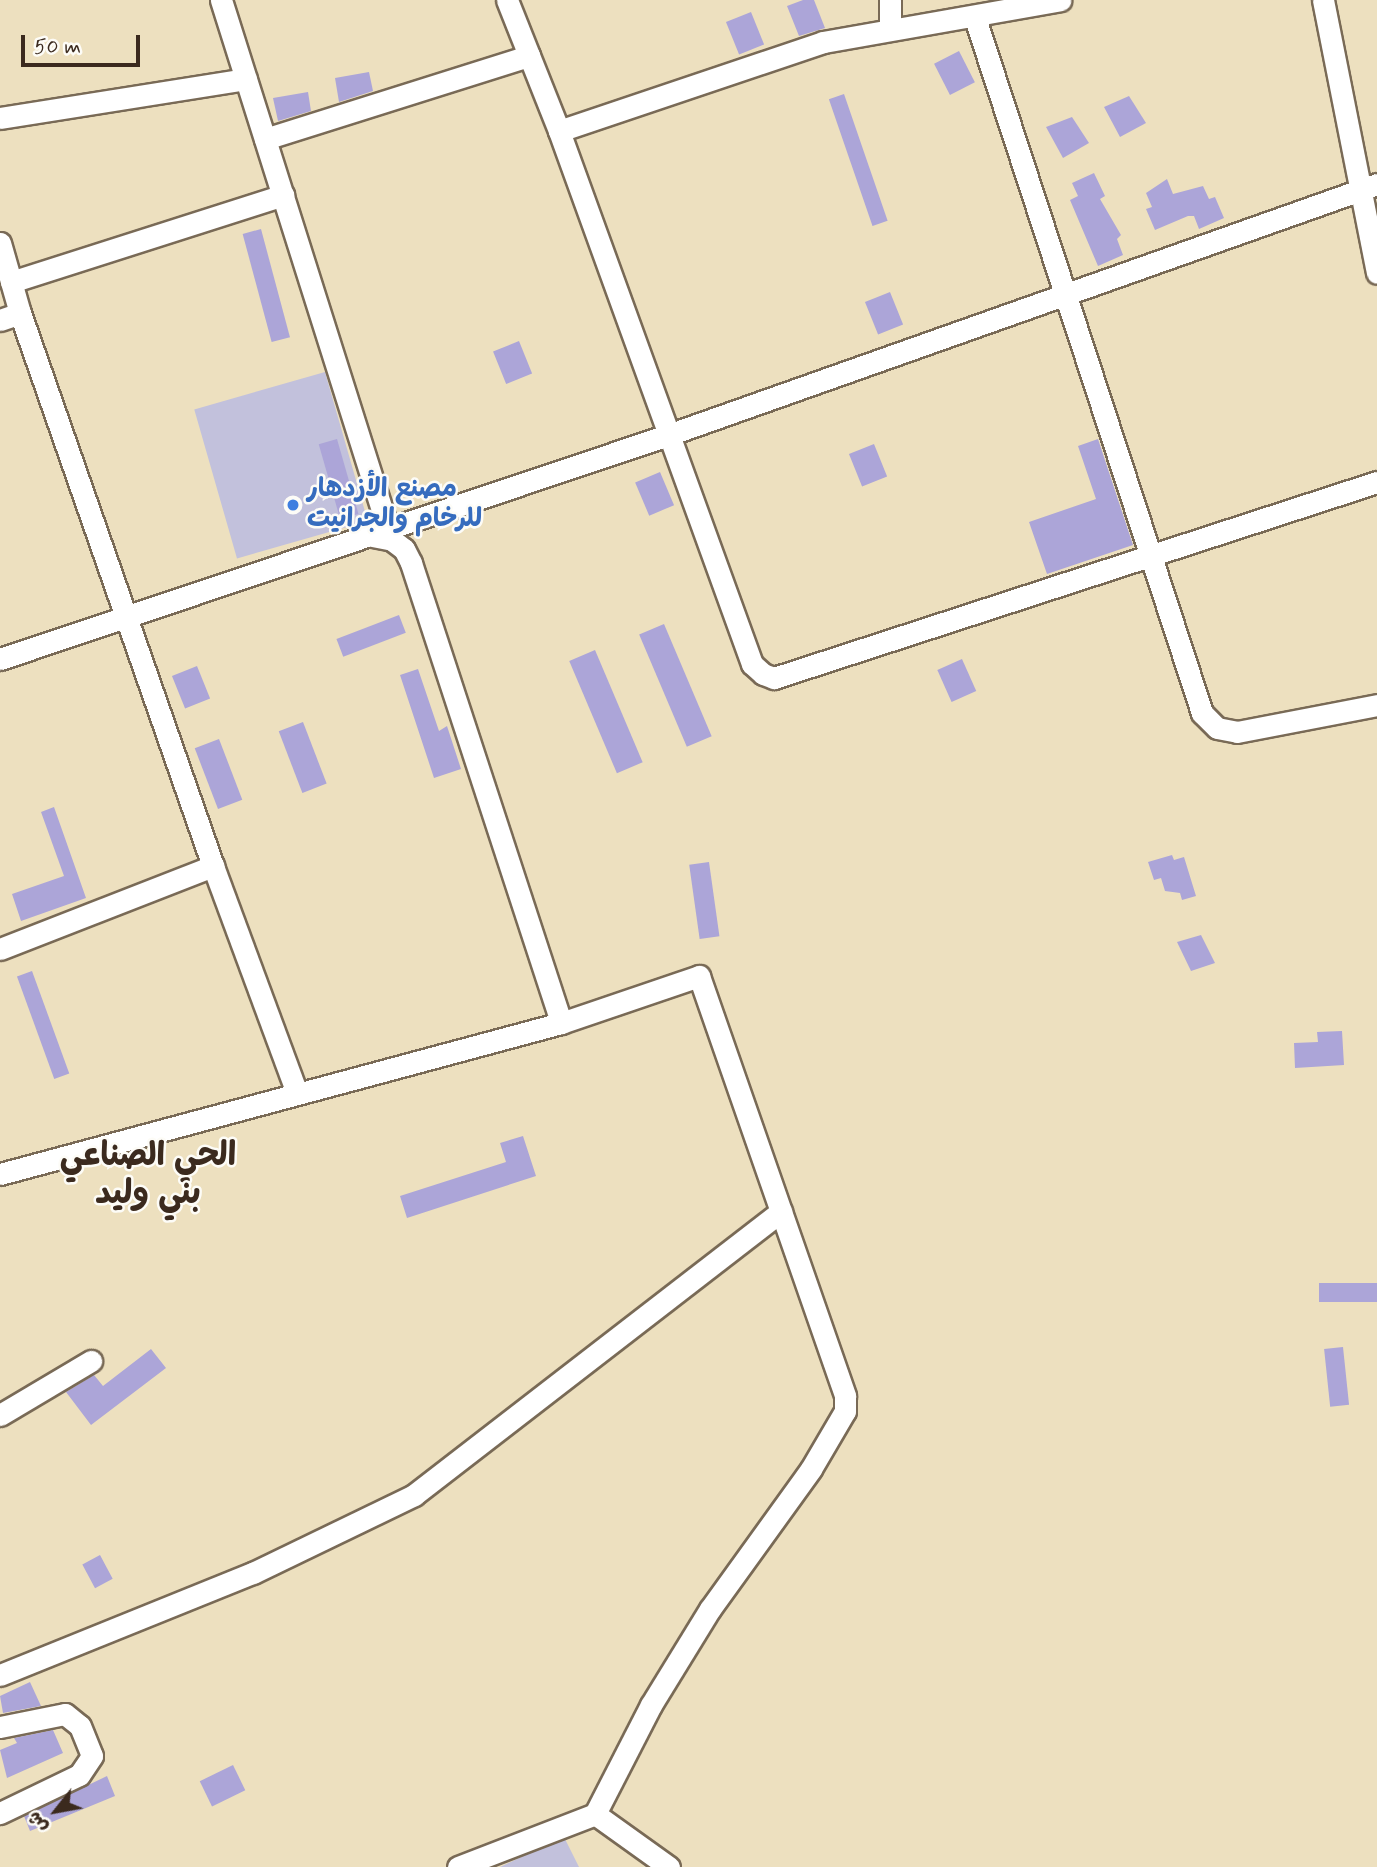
<!DOCTYPE html>
<meta charset="utf-8">
<style>
body{margin:0}
#map{position:relative;width:1377px;height:1867px;overflow:hidden;background:#ede0bf;font-family:Mynerve,"Playpen Sans Arabic",sans-serif}
div>[style]{position:absolute}
.industrial>*{inset:0;background:#c2c1dc;transform-origin:0 0}
.building>*{inset:0;background:#aca5d8;transform-origin:0 0}
.roads{filter:drop-shadow(2px 0 #796a56) drop-shadow(-2px 0 #796a56) drop-shadow(0 2px #796a56) drop-shadow(0 -2px #796a56)}
.minor>*{height:21px;margin:-10.5px;padding:0 10.5px;transform-origin:10.5px;border-radius:10.5px;background:#fff}
.dots>*{width:19px;height:19px;translate:-50% -50%;box-sizing:border-box;border:4px solid #fdfcf7;border-radius:50%}
span{translate:-50% -50%;white-space:nowrap;text-align:center;line-height:1.15;-webkit-text-stroke:5px #fdfcf7;paint-order:stroke}
.shop-label{font-size:26px;color:#366cbe;font-weight:700}
.left{translate:0 -50%;text-align:left}
.district-label{font-size:33px;color:#3b2a1e;font-weight:700}
.north{position:absolute;left:21px;top:1776px;width:70px;height:70px;-webkit-text-stroke:5px #fdfcf7;paint-order:stroke;rotate:239deg;font-size:19px;font-weight:700;line-height:28px;text-align:center;color:#3b2a1e}
.north::after{content:'';display:block;margin:auto;width:24px;height:32px;background:#3b2a1e;clip-path:polygon(50% 0,100% 100%,50% 72%,0 100%)}
.scale{position:absolute;left:21px;top:35px;width:119px;height:32px;box-sizing:border-box;border:4px solid #3b2a1e;border-top:0;padding-left:9px;font-size:21px;line-height:24px;white-space:nowrap;color:#3b2a1e;-webkit-text-stroke:5px #fdfcf7;paint-order:stroke}
</style>
<div id="map">
<div class="industrial">
<div style="left:325px;top:372px;width:155px;height:136px;rotate:74deg"></div>
<div style="clip-path:polygon(564px 1837px,579px 1867px,500px 1867px)"></div>
</div>
<div class="building">
<div style="clip-path:polygon(803px 0,814px 0,825px 28px,799px 36px,787px 6px)"></div>
<div style="left:751px;top:12px;width:35px;height:27px;rotate:68deg"></div>
<div style="left:959px;top:51px;width:35px;height:28px;rotate:63deg"></div>
<div style="clip-path:polygon(369px 72px,373px 91px,339px 102px,335px 78px)"></div>
<div style="clip-path:polygon(308px 92px,311px 111px,278px 121px,273px 98px)"></div>
<div style="left:844px;top:94px;width:134px;height:16px;rotate:71deg"></div>
<div style="clip-path:polygon(1129px 96px,1146px 123px,1120px 137px,1104px 107px)"></div>
<div style="clip-path:polygon(1072px 117px,1089px 143px,1063px 158px,1046px 127px)"></div>
<div style="clip-path:polygon(1094px 173px,1105px 196px,1100px 199px,1121px 235px,1117px 239px,1123px 255px,1098px 266px,1070px 200px,1078px 196px,1072px 183px)"></div>
<div style="clip-path:polygon(1167px 179px,1173px 194px,1203px 186px,1209px 199px,1215px 197px,1224px 218px,1199px 229px,1194px 216px,1188px 216px,1155px 230px,1146px 209px,1152px 207px,1146px 193px)"></div>
<div style="left:261px;top:229px;width:112px;height:19px;rotate:75deg"></div>
<div style="left:890px;top:292px;width:35px;height:27px;rotate:68deg"></div>
<div style="left:519px;top:341px;width:35px;height:28px;rotate:68deg"></div>
<div style="left:337px;top:439px;width:78px;height:19px;rotate:74deg"></div>
<div style="clip-path:polygon(1098px 439px,1133px 545px,1047px 574px,1029px 522px,1096px 499px,1078px 446px)"></div>
<div style="left:874px;top:444px;width:35px;height:27px;rotate:68deg"></div>
<div style="left:660px;top:472px;width:36px;height:27px;rotate:67deg"></div>
<div style="left:399px;top:615px;width:19px;height:67px;rotate:69deg"></div>
<div style="left:664px;top:624px;width:122px;height:27px;rotate:67deg"></div>
<div style="left:595px;top:650px;width:122px;height:28px;rotate:67deg"></div>
<div style="left:962px;top:659px;width:35px;height:27px;rotate:66deg"></div>
<div style="left:197px;top:666px;width:35px;height:27px;rotate:68deg"></div>
<div style="clip-path:polygon(418px 669px,439px 731px,447px 726px,461px 769px,434px 778px,400px 675px)"></div>
<div style="left:303px;top:722px;width:66px;height:26px;rotate:69deg"></div>
<div style="left:219px;top:739px;width:65px;height:26px;rotate:69deg"></div>
<div style="clip-path:polygon(54px 807px,86px 898px,21px 921px,12px 894px,64px 876px,41px 812px)"></div>
<div style="clip-path:polygon(1172px 855px,1174px 860px,1184px 857px,1196px 896px,1182px 900px,1180px 893px,1165px 891px,1161px 878px,1154px 880px,1148px 862px)"></div>
<div style="left:709px;top:862px;width:75px;height:20px;rotate:82deg"></div>
<div style="clip-path:polygon(1201px 935px,1215px 963px,1191px 971px,1177px 942px)"></div>
<div style="left:32px;top:971px;width:109px;height:16px;rotate:70deg"></div>
<div style="clip-path:polygon(1342px 1031px,1344px 1065px,1295px 1068px,1294px 1043px,1318px 1042px,1317px 1032px)"></div>
<div style="clip-path:polygon(523px 1136px,536px 1176px,407px 1218px,400px 1196px,506px 1162px,500px 1143px)"></div>
<div style="left:1377px;top:1283px;width:19px;height:58px;rotate:90deg"></div>
<div style="left:1343px;top:1347px;width:58px;height:19px;rotate:84deg"></div>
<div style="clip-path:polygon(151px 1349px,166px 1368px,91px 1425px,66px 1392px,94px 1375px,103px 1386px)"></div>
<div style="left:100px;top:1555px;width:27px;height:20px;rotate:62deg"></div>
<div style="clip-path:polygon(30px 1682px,41px 1706px,3px 1713px,0 1696px)"></div>
<div style="clip-path:polygon(53px 1730px,63px 1753px,7px 1778px,0 1750px,17px 1743px,14px 1738px)"></div>
<div style="left:233px;top:1765px;width:28px;height:37px;rotate:64deg"></div>
<div style="clip-path:polygon(107px 1776px,115px 1796px,30px 1831px,24px 1816px)"></div>
</div>
<div class="roads">
<div class="minor">
<div style="left:221px;top:0;width:555px;rotate:72.48deg"></div>
<div style="left:507px;top:0;width:141px;rotate:68.3deg"></div>
<div style="left:559px;top:131px;width:567px;rotate:70.09deg"></div>
<div style="left:752px;top:664px;width:15px;rotate:42deg"></div>
<div style="left:763px;top:674px;width:12px;rotate:20deg"></div>
<div style="left:774px;top:678px;width:634px;rotate:-18.01deg"></div>
<div style="left:1323px;top:0;width:278px;rotate:78.8deg"></div>
<div style="left:975px;top:18px;width:731px;rotate:71.91deg"></div>
<div style="left:1202px;top:713px;width:21px;rotate:45deg"></div>
<div style="left:1217px;top:728px;width:20px;rotate:11deg"></div>
<div style="left:1237px;top:732px;width:143px;rotate:-10.9deg"></div>
<div style="left:890px;top:29px;width:29px;rotate:-90deg"></div>
<div style="left:0;top:118px;width:249px;rotate:-9deg"></div>
<div style="left:559px;top:131px;width:279px;rotate:-18.6deg"></div>
<div style="left:823px;top:42px;width:241px;rotate:-10deg"></div>
<div style="left:265px;top:139px;width:277px;rotate:-17.5deg"></div>
<div style="left:0;top:243px;width:73px;rotate:74.1deg"></div>
<div style="left:20px;top:313px;width:586px;rotate:70.76deg"></div>
<div style="left:213px;top:866px;width:242px;rotate:69.7deg"></div>
<div style="left:11px;top:282px;width:286px;rotate:-17.7deg"></div>
<div style="left:0;top:320px;width:21px;rotate:-19deg"></div>
<div style="left:367px;top:535px;width:25px;rotate:11deg"></div>
<div style="left:392px;top:540px;width:15px;rotate:37deg"></div>
<div style="left:404px;top:549px;width:16px;rotate:63deg"></div>
<div style="left:411px;top:563px;width:484px;rotate:71.9deg"></div>
<div style="left:0;top:659px;width:705px;rotate:-18.54deg"></div>
<div style="left:668px;top:435px;width:752px;rotate:-19.49deg"></div>
<div style="left:0;top:949px;width:229px;rotate:-21.3deg"></div>
<div style="left:0;top:1174px;width:581px;rotate:-15.06deg"></div>
<div style="left:561px;top:1023px;width:146px;rotate:-18.8deg"></div>
<div style="left:699px;top:976px;width:445px;rotate:70.8deg"></div>
<div style="left:845px;top:1396px;width:15px;rotate:90deg"></div>
<div style="left:845px;top:1411px;width:67px;rotate:120.4deg"></div>
<div style="left:811px;top:1469px;width:173px;rotate:125.8deg"></div>
<div style="left:710px;top:1609px;width:113px;rotate:121.6deg"></div>
<div style="left:651px;top:1705px;width:123px;rotate:117.2deg"></div>
<div style="left:0;top:1415px;width:106px;rotate:-30.7deg"></div>
<div style="left:0;top:1675px;width:273px;rotate:-22deg"></div>
<div style="left:253px;top:1573px;width:179px;rotate:-25.8deg"></div>
<div style="left:414px;top:1495px;width:464px;rotate:-37.7deg"></div>
<div style="left:0;top:1727px;width:66px;rotate:-11.3deg"></div>
<div style="left:65px;top:1714px;width:19px;rotate:39deg"></div>
<div style="left:80px;top:1726px;width:32px;rotate:68deg"></div>
<div style="left:92px;top:1756px;width:23px;rotate:124deg"></div>
<div style="left:79px;top:1775px;width:88px;rotate:154.3deg"></div>
<div style="left:458px;top:1867px;width:147px;rotate:-21.1deg"></div>
<div style="left:595px;top:1814px;width:91px;rotate:35.6deg"></div>
</div>
</div>
<div class="dots">
<div style="left:293px;top:505px;background:#3f7fe0"></div>
</div>
<div class="shop-label">
<span class="left" style="left:307px;top:505px">مصنع الأزدهار<br>للرخام والجرانيت</span>
</div>
<div class="district-label">
<span style="left:148px;top:1176px">الحي الصناعي<br>بني وليد</span>
</div>
<div class="north">ش</div>
<div class="scale">50 m</div>
</div>
